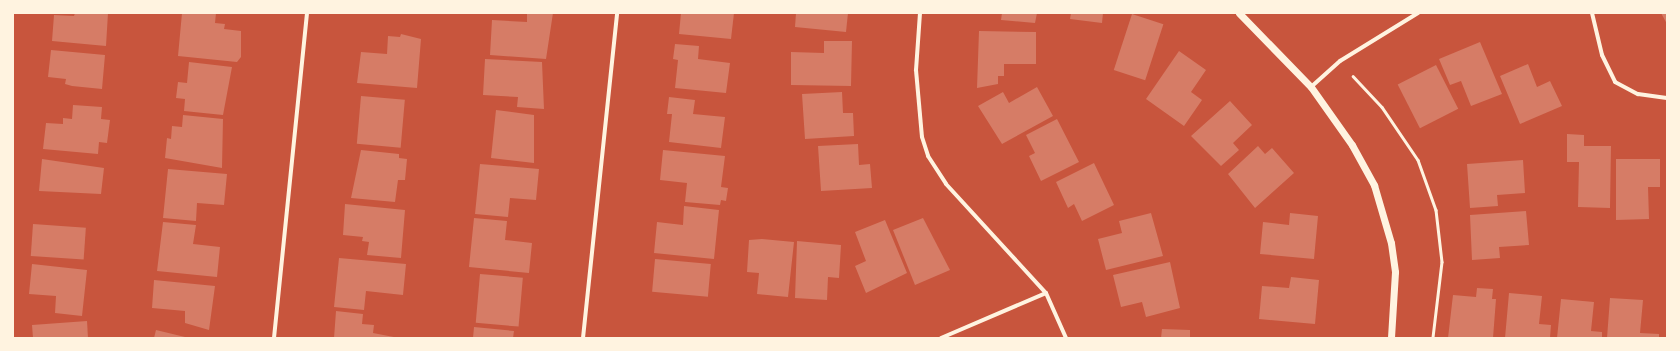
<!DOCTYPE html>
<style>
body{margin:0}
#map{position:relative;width:1680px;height:351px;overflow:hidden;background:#c8553d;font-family:"Alegreya Sans",sans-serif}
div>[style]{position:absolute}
.building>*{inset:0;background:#d67c66;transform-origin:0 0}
.path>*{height:2.5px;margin:-1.25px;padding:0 1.25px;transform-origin:1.25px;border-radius:1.25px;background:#fff3e0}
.minor>*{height:4px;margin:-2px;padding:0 2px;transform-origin:2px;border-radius:2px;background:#fff3e0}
.tertiary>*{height:7px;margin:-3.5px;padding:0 3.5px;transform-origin:3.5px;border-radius:3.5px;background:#fff3e0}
span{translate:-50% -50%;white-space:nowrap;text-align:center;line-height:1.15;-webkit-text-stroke:3.5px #fff3e0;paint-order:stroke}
.frame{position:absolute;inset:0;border:14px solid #fff3e0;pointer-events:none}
</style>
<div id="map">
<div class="building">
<div style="clip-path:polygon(75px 13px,108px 13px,106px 46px,52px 41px,54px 15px,74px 16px)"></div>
<div style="clip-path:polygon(182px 13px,216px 13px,215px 23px,225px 24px,224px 29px,241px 31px,241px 57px,237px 62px,178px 56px)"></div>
<div style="clip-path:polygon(527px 13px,553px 13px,546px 59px,490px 55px,492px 20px,527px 22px)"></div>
<div style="clip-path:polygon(681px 13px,734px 13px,731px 39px,679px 34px)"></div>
<div style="clip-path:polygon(796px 13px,848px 13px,846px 32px,795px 27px)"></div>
<div style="clip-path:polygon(1002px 13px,1037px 13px,1035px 23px,1001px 20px)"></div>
<div style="clip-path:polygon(1071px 13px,1103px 13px,1102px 23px,1070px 19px)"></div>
<div style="clip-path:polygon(1661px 13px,1667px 13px,1667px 24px)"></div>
<div style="left:1132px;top:14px;width:33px;height:59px;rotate:18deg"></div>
<div style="clip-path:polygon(979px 31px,1036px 32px,1036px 64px,1004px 64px,1004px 76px,998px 76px,998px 84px,977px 88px)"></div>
<div style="clip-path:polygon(401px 34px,421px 39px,417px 88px,357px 83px,361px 52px,387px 54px,388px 36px,400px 37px)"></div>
<div style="clip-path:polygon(824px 41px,852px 41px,851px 86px,791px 85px,791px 52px,824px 53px)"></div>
<div style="clip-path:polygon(1480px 42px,1502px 94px,1471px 106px,1461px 81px,1450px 85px,1439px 59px)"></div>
<div style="clip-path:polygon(675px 44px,699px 46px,698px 59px,730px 63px,726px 93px,675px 88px,678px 60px,673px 59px)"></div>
<div style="clip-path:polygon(51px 50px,105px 55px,102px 89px,72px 86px,65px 84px,66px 79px,48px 77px)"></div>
<div style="clip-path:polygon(1179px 51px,1206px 70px,1191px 92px,1202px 100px,1184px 126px,1146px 99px)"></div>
<div style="clip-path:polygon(485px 59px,542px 62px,544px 109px,517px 107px,518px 97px,483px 95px)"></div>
<div style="clip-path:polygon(189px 62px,232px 67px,223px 115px,184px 111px,185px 99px,176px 98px,178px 82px,187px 83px)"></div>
<div style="clip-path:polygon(1528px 64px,1537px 87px,1550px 81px,1562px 106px,1520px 124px,1500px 76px)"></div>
<div style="left:1436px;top:65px;width:49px;height:43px;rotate:63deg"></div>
<div style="clip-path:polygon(1037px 87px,1053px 116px,1002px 144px,978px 106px,1003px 92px,1009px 103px)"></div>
<div style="clip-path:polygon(842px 92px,843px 113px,853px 113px,854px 136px,805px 139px,802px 94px)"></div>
<div style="left:361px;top:96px;width:44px;height:48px;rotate:5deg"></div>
<div style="clip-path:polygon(669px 97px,695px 100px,693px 114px,725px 117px,721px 148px,669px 142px,672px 114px,667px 114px)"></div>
<div style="clip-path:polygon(1230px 101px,1252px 125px,1233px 143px,1239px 150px,1221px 166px,1191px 136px)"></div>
<div style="clip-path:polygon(73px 105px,102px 107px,101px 119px,110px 120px,107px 143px,99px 142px,98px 154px,43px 149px,46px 123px,63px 124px,63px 118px,72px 119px)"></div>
<div style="clip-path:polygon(496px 110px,534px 115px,534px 163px,491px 158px)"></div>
<div style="clip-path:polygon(183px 115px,223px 119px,222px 168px,165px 158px,167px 138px,171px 139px,172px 126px,182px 127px)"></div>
<div style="clip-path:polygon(1057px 119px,1079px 162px,1041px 181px,1029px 156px,1035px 153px,1026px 135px)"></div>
<div style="clip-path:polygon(1567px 134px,1584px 135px,1584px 146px,1611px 146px,1610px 208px,1578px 207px,1579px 162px,1567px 162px)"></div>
<div style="clip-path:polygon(858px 144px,859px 165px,870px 164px,872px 188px,821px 191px,818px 146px)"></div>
<div style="clip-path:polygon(1258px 146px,1265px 154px,1272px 148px,1294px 173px,1255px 208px,1228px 174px)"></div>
<div style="clip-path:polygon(361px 150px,399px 154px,399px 158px,407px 159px,405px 180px,398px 180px,395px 202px,351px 198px)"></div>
<div style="clip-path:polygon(663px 150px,725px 156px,721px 187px,728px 188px,726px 201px,721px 200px,720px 205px,685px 202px,687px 183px,660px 180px)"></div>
<div style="clip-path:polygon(42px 159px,104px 168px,101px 194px,39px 191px)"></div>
<div style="clip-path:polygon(1616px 159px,1660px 159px,1660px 187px,1648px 187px,1649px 219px,1616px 220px)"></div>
<div style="clip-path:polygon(1523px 160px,1525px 193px,1497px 195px,1498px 206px,1470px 208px,1467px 164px)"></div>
<div style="clip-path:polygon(1094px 163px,1114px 205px,1082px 221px,1074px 204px,1068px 208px,1056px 182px)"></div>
<div style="clip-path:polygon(480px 164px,539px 169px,536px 200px,510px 198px,508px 217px,475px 214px)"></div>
<div style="clip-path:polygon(168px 169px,227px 174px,224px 205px,197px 203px,196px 221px,163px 218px)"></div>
<div style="clip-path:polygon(345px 204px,405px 210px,401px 258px,367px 255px,369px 242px,362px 241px,363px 237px,343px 235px)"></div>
<div style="clip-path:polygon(684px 206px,719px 210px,714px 259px,654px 253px,657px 222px,683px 225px)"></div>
<div style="clip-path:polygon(1526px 211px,1529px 245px,1499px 247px,1500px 258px,1472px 260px,1470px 215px)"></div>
<div style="clip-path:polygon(1151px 213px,1163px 256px,1106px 270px,1098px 239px,1122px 233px,1119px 221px)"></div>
<div style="clip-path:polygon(1290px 213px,1318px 216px,1314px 259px,1260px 254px,1263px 222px,1289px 225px)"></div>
<div style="clip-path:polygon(474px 218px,507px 221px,505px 240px,532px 243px,529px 273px,469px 267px)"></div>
<div style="clip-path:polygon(923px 218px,950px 270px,915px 285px,893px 230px)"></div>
<div style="clip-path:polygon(885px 220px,907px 273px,866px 293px,855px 266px,866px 261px,855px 232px)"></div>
<div style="clip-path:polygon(163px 222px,196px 225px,193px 244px,220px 247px,217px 277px,157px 271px)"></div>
<div style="left:33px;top:224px;width:53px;height:32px;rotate:4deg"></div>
<div style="clip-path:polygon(762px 239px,794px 242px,788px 297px,757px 294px,759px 273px,747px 272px,749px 240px)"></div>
<div style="clip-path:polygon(797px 241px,841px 245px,839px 278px,828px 277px,827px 300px,795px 298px)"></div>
<div style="clip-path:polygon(339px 258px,406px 264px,403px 295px,366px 291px,364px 310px,334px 307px)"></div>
<div style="left:655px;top:259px;width:56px;height:33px;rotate:5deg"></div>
<div style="clip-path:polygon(1170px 262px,1180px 308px,1146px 317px,1142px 302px,1121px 307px,1113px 275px)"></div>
<div style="clip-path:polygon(32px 264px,87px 270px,82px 316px,55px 313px,56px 296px,29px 294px)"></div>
<div style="left:480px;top:274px;width:43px;height:49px;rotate:5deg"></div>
<div style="clip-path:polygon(1291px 277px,1319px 280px,1315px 324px,1259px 319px,1262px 286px,1289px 288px)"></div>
<div style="clip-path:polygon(154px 280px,215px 286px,209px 330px,185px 323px,185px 311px,152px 308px)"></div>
<div style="clip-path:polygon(1477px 288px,1493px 289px,1492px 299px,1496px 299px,1493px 338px,1448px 338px,1453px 295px,1476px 297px)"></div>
<div style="clip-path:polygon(1509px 293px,1542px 296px,1539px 324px,1551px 325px,1550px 338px,1505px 338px)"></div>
<div style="clip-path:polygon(1610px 298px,1643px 300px,1640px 333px,1659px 334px,1659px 338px,1607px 338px)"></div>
<div style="clip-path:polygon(1561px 299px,1594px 302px,1591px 331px,1602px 332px,1602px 338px,1557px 338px)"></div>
<div style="clip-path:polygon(336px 311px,363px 314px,362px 324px,374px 325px,373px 333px,399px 338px,334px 338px)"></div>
<div style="clip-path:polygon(87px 321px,88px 338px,33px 338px,32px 325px)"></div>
<div style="clip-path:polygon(474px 327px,514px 331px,513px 338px,473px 338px)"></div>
<div style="clip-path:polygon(1162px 329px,1190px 330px,1190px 338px,1161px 338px)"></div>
<div style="clip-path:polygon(156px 330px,185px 337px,185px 338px,154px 338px)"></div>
</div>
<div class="path">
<div style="left:1353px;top:76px;width:42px;rotate:46.9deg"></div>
<div style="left:1382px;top:107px;width:64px;rotate:55.8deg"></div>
<div style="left:1418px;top:160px;width:53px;rotate:70.2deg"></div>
<div style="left:1436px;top:210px;width:52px;rotate:83.4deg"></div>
<div style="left:1442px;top:262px;width:77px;rotate:96.8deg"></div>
</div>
<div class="minor">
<div style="left:920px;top:13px;width:57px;rotate:94deg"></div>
<div style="left:916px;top:70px;width:67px;rotate:84.9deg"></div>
<div style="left:922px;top:137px;width:20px;rotate:72deg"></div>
<div style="left:928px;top:156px;width:33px;rotate:57deg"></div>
<div style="left:946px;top:184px;width:148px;rotate:47.5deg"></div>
<div style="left:1046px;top:293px;width:49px;rotate:66deg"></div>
<div style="left:1592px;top:13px;width:43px;rotate:76.6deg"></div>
<div style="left:1602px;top:55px;width:30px;rotate:64deg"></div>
<div style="left:1615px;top:82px;width:26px;rotate:28deg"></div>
<div style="left:1638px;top:94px;width:29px;rotate:8deg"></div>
<div style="left:1311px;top:87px;width:39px;rotate:-42deg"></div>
<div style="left:1340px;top:61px;width:92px;rotate:-31.6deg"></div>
<div style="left:274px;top:338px;width:327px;rotate:-84.2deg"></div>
<div style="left:583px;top:338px;width:327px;rotate:-84deg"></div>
<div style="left:941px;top:338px;width:114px;rotate:-23.2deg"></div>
</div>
<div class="tertiary">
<div style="left:1239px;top:13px;width:103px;rotate:45.8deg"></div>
<div style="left:1311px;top:87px;width:71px;rotate:54.7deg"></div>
<div style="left:1352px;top:145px;width:46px;rotate:61.2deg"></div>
<div style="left:1374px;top:185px;width:60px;rotate:73.7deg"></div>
<div style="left:1391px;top:243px;width:29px;rotate:82deg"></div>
<div style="left:1395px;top:272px;width:66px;rotate:93.5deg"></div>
</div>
<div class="frame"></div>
</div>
